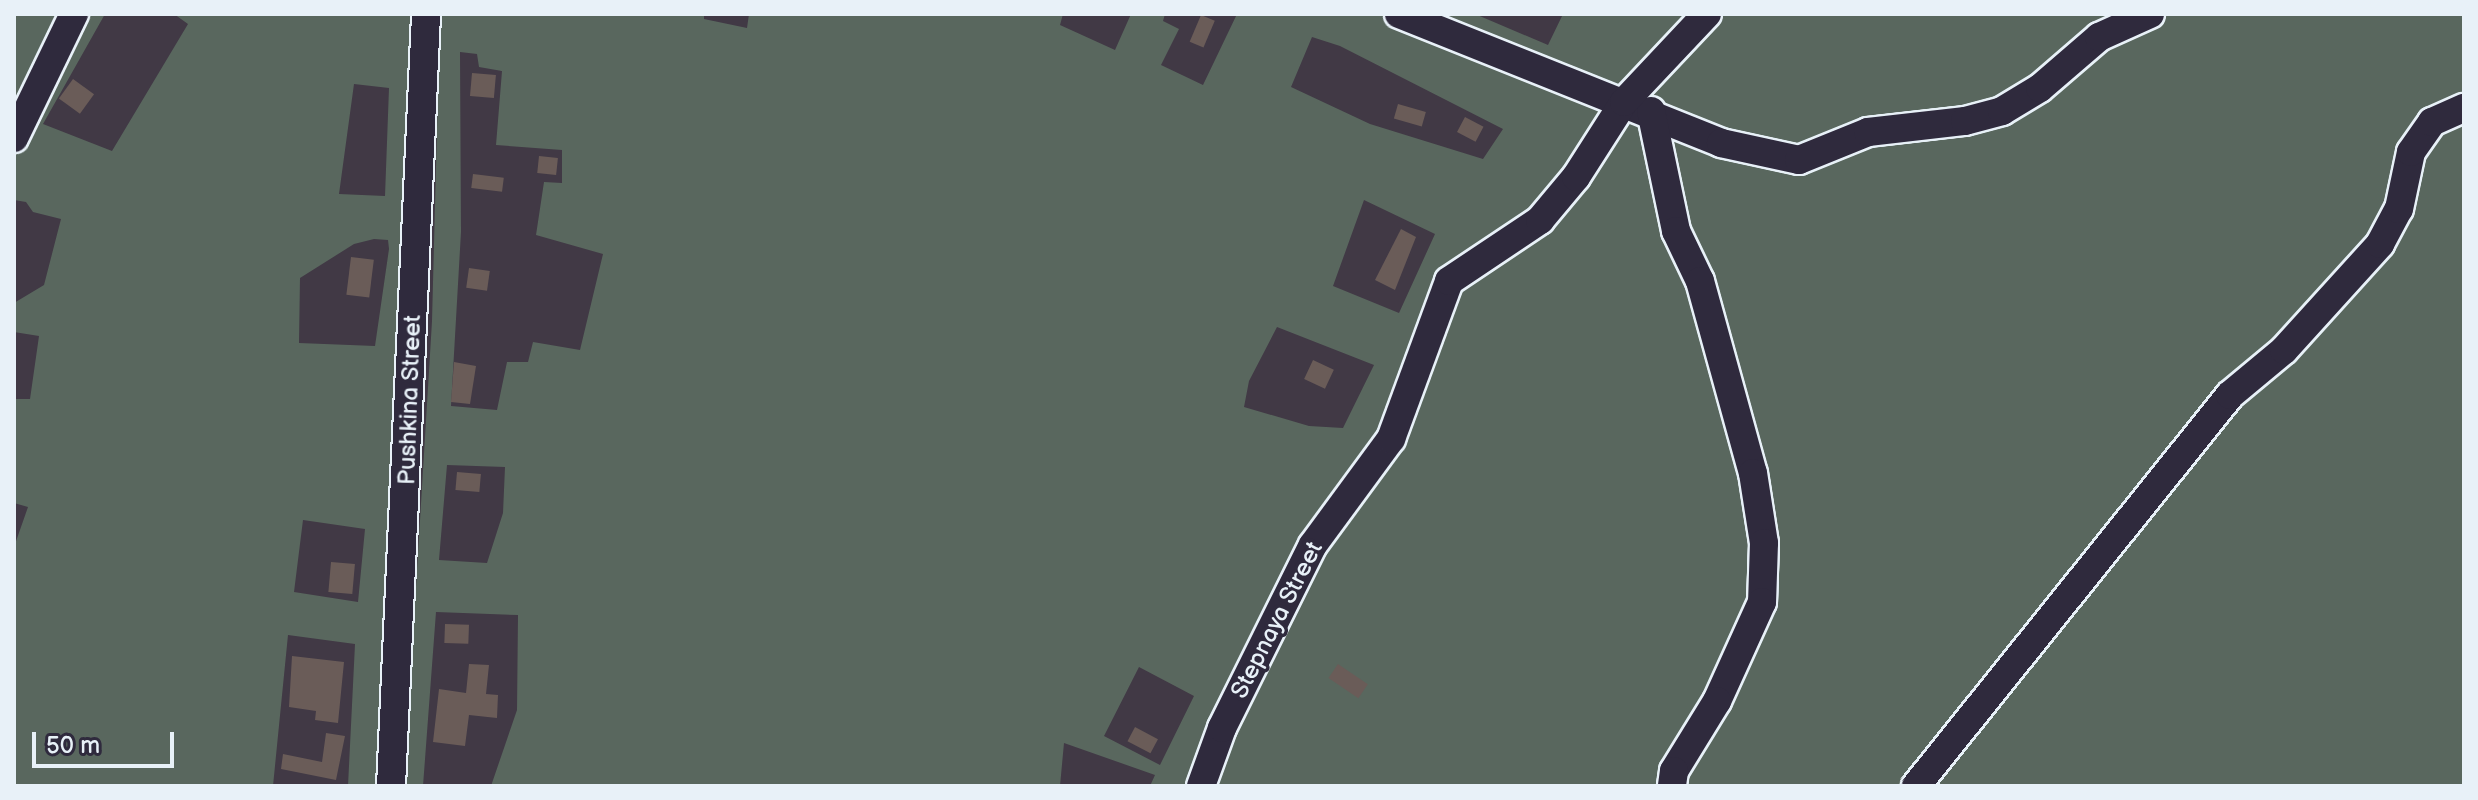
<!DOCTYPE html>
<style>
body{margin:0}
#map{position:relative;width:2478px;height:800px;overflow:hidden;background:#413945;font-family:"Balsamiq Sans",sans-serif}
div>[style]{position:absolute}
.green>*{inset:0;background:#59675e}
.building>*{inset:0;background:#6a5c58;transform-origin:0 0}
.roads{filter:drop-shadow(2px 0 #e8f1f8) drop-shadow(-2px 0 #e8f1f8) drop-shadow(0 2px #e8f1f8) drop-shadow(0 -2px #e8f1f8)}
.minor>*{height:28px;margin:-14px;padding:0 14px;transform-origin:14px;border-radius:14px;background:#2f2a3d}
span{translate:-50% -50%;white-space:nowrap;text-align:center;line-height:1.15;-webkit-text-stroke:7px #2f2a3d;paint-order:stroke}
.street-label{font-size:24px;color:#e8f1f8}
.frame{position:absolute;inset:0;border:16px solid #e8f1f8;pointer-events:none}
.scale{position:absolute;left:32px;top:732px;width:142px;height:36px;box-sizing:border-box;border:4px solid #e8f1f8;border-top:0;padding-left:10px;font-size:24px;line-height:28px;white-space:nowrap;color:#e8f1f8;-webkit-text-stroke:6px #2f2a3d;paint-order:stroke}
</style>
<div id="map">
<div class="green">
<div style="clip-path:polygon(14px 14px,66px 14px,14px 128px)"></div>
<div style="clip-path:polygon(evenodd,79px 14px,105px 14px,43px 124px,112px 151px,188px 24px,174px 14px,412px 14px,378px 786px,348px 786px,355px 644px,288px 635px,273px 786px,14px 786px,14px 547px,28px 507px,14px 503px,14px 399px,30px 399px,39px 336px,14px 332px,14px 303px,44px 285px,61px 219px,33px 212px,26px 202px,14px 200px,14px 154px,79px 14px,354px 84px,389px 88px,385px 196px,339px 194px,354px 84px,79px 14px,374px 239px,388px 240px,389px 249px,375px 346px,299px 343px,300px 278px,354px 244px,374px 239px,79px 14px,303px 520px,365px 529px,358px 602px,294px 592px,303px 520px)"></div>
<div style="clip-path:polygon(evenodd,440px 14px,704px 14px,704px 19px,747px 28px,749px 14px,1063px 14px,1060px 25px,1115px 50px,1131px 14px,1165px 14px,1163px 21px,1179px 29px,1161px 65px,1203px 85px,1237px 14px,1382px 14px,1408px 22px,1415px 14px,1475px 14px,1548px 45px,1563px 14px,2464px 14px,2464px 786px,1209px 786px,1233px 721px,1381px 445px,1194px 786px,1150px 786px,1155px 775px,1064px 743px,1060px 786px,491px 786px,517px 710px,518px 615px,436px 612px,423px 786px,404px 786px,432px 321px,440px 14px,1312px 37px,1340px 46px,1503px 129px,1483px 159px,1370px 124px,1291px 87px,1312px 37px,440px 14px,460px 52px,477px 54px,479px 67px,502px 71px,496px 145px,562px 150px,562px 183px,544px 182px,536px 235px,603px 254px,580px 350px,533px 342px,528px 362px,507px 362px,497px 410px,451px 406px,461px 232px,460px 52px,440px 14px,1364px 200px,1435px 234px,1399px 313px,1333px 286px,1364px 200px,440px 14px,1277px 327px,1374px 365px,1343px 428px,1309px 426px,1244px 407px,1249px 381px,1277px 327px,440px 14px,447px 465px,505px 467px,503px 513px,487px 563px,439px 560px,447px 465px,440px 14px,1139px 667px,1194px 696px,1160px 765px,1104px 736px,1139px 667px)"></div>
</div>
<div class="building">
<div style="left:1201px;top:15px;width:15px;height:29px;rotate:23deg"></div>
<div style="left:472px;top:73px;width:24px;height:23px;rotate:5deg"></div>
<div style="left:73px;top:79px;width:26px;height:24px;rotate:36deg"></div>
<div style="left:1398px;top:104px;width:29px;height:15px;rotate:16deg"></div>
<div style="left:1465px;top:117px;width:21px;height:17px;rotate:28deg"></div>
<div style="left:539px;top:156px;width:19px;height:17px;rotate:6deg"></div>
<div style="left:473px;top:174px;width:31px;height:14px;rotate:7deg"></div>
<div style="clip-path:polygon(1401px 229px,1416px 237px,1395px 290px,1375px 280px)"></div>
<div style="left:351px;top:257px;width:23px;height:38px;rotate:7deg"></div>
<div style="left:469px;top:268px;width:21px;height:20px;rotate:8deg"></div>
<div style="left:1313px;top:360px;width:23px;height:21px;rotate:25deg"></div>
<div style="clip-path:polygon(454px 362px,476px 366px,470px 404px,451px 402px)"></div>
<div style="left:457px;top:472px;width:24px;height:18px;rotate:5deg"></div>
<div style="left:331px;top:562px;width:24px;height:30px;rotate:5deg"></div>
<div style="left:445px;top:624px;width:24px;height:19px;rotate:2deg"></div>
<div style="clip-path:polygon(292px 656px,344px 662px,338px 723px,315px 720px,316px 711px,289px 707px)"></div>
<div style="clip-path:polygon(469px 664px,489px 665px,486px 694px,498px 695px,497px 718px,469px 715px,465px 746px,433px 742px,439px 689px,466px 693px)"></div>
<div style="left:1338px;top:664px;width:36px;height:17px;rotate:34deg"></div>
<div style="left:1135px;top:727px;width:26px;height:16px;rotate:28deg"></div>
<div style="clip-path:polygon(326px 733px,345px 736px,336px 780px,281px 769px,283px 754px,322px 762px)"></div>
</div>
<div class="roads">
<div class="minor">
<div style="left:1399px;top:14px;width:347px;rotate:21.8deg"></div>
<div style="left:1721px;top:143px;width:80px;rotate:12.3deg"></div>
<div style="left:1799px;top:160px;width:74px;rotate:-22.1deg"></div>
<div style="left:1868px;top:132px;width:98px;rotate:-6.5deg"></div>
<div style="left:1965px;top:121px;width:38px;rotate:-15deg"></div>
<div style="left:2002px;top:111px;width:44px;rotate:-31.2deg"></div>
<div style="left:2040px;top:88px;width:78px;rotate:-40.8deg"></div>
<div style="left:2099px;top:37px;width:56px;rotate:-24.3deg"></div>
<div style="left:1651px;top:111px;width:123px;rotate:78.2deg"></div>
<div style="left:1676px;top:231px;width:55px;rotate:64.4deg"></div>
<div style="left:1700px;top:281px;width:199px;rotate:74.6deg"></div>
<div style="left:1753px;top:473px;width:71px;rotate:81.1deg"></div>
<div style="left:1764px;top:543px;width:59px;rotate:91.9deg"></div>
<div style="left:1762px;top:602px;width:109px;rotate:114.4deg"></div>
<div style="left:1717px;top:701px;width:82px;rotate:121.6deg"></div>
<div style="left:1674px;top:771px;width:15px;rotate:98deg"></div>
<div style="left:14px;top:138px;width:138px;rotate:-64.2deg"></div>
<div style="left:391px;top:786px;width:773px;rotate:-87.4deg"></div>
<div style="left:1201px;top:786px;width:62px;rotate:-70.1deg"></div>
<div style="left:1222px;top:728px;width:204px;rotate:-63.6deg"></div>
<div style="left:1313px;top:545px;width:132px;rotate:-53.7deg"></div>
<div style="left:1391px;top:439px;width:168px;rotate:-69.8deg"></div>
<div style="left:1449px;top:281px;width:110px;rotate:-33.8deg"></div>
<div style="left:1540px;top:220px;width:56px;rotate:-50.1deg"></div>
<div style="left:1576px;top:177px;width:89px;rotate:-57.4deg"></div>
<div style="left:1624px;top:102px;width:121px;rotate:-46.7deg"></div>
<div style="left:1916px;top:786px;width:501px;rotate:-51.23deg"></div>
<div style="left:2230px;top:395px;width:70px;rotate:-39.8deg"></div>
<div style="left:2284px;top:350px;width:143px;rotate:-47.8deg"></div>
<div style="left:2380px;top:244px;width:40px;rotate:-62deg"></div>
<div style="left:2399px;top:209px;width:58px;rotate:-78.1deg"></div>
<div style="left:2411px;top:152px;width:37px;rotate:-55deg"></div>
<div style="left:2432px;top:122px;width:35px;rotate:-24deg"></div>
</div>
</div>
<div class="street-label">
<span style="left:410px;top:400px;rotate:-88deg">Pushkina Street</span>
<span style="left:1277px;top:620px;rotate:-63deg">Stepnaya Street</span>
</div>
<div class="frame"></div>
<div class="scale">50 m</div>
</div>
